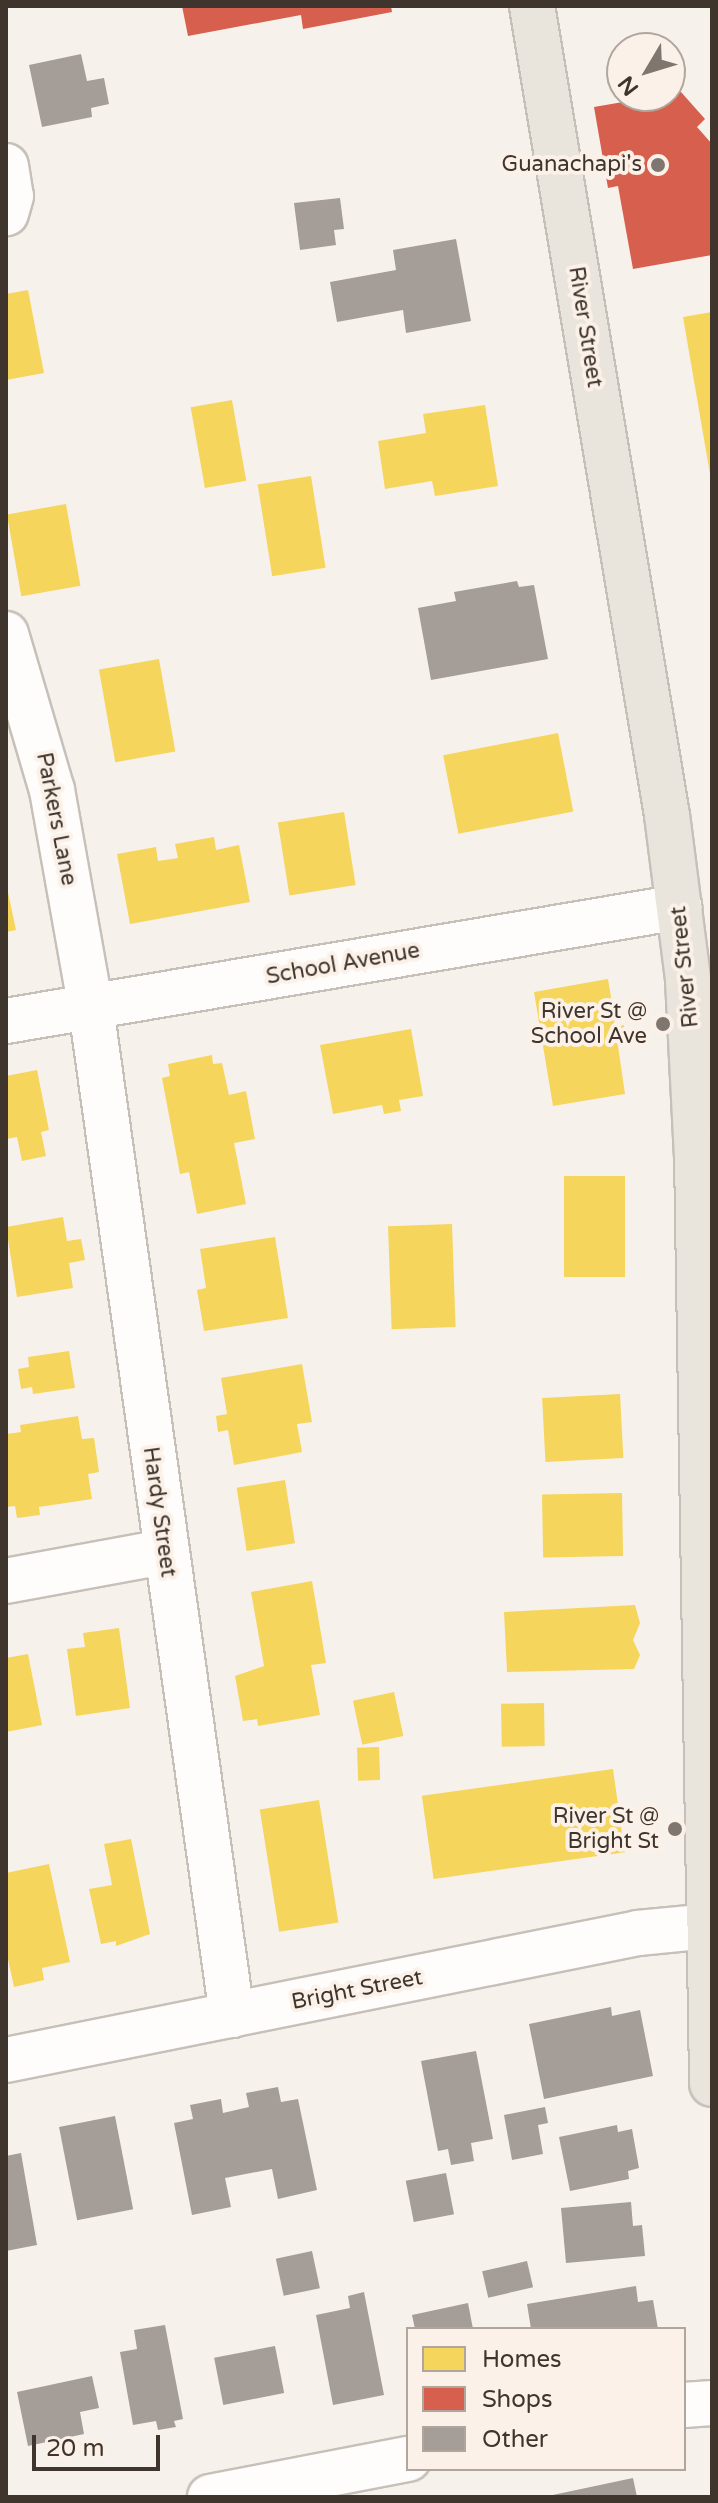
<!DOCTYPE html>
<style>
body{margin:0}
#map{position:relative;width:718px;height:2503px;overflow:hidden;background:#f7f1ec;font-family:"Varela Round",sans-serif}
div>[style]{position:absolute}
.homes>*{inset:0;background:#f6d55c;transform-origin:0 0}
.shops>*{inset:0;background:#d6604d}
.building>*{inset:0;background:#a59d97;transform-origin:0 0}
.roads{filter:drop-shadow(2px 0 #c7c0b9) drop-shadow(-2px 0 #c7c0b9) drop-shadow(0 2px #c7c0b9) drop-shadow(0 -2px #c7c0b9)}
.minor>*{height:44px;margin:-22px;padding:0 22px;transform-origin:22px;border-radius:22px;background:#fefdfc}
.major>*{height:44px;margin:-22px;padding:0 22px;transform-origin:22px;border-radius:22px;background:#e9e4dc}
.dots>*{width:22px;height:22px;translate:-50% -50%;box-sizing:border-box;border:4px solid #fbf1e8;border-radius:50%}
span{translate:-50% -50%;white-space:nowrap;text-align:center;line-height:1.15;-webkit-text-stroke:8px #fbf1e8;paint-order:stroke}
.poi-label{font-size:22px;color:#3f352c}
.right{translate:-100% -50%;text-align:right}
.street-label{font-size:22px;color:#3f352c}
.frame{position:absolute;inset:0;border:8px solid #3f352c;pointer-events:none}
.legend{position:absolute;left:406px;top:2327px;width:280px;height:144px;box-sizing:border-box;background:#fbf1e8;border:2px solid #b0a69d;margin:0;padding:10px 14px;list-style:none;font-size:24px;color:#3f352c}
.legend li{display:flex;align-items:center;gap:16px;height:40px}
.legend b{width:40px;border:2px solid #b0a69d}
.north{position:absolute;left:606px;top:32px;width:80px;height:80px;box-sizing:border-box;background:#fbf1e8;border:2px solid #b0a69d;border-radius:50%;rotate:232deg;font-size:22px;font-weight:700;line-height:32px;text-align:center;color:#3f352c}
.north::after{content:'';display:block;margin:auto;width:28px;height:36px;background:#7f776f;clip-path:polygon(50% 0,100% 100%,50% 72%,0 100%)}
.scale{position:absolute;left:32px;top:2435px;width:128px;height:36px;box-sizing:border-box;border:4px solid #3f352c;border-top:0;padding-left:10px;font-size:24px;line-height:28px;white-space:nowrap;color:#3f352c;-webkit-text-stroke:6px #fbf1e8;paint-order:stroke}
</style>
<div id="map">
<div class="homes">
<div style="clip-path:polygon(28px 290px,44px 373px,6px 380px,6px 294px)"></div>
<div style="clip-path:polygon(712px 312px,712px 474px,710px 474px,683px 317px)"></div>
<div style="left:232px;top:400px;width:82px;height:42px;rotate:80deg"></div>
<div style="clip-path:polygon(485px 405px,498px 486px,435px 496px,432px 481px,385px 489px,378px 441px,426px 433px,423px 414px)"></div>
<div style="left:311px;top:476px;width:93px;height:54px;rotate:81deg"></div>
<div style="left:66px;top:504px;width:83px;height:60px;rotate:80deg"></div>
<div style="left:159px;top:659px;width:94px;height:61px;rotate:80deg"></div>
<div style="left:558px;top:733px;width:80px;height:117px;rotate:79deg"></div>
<div style="left:344px;top:812px;width:74px;height:67px;rotate:81deg"></div>
<div style="clip-path:polygon(214px 837px,216px 850px,239px 845px,250px 902px,130px 924px,117px 854px,156px 847px,158px 861px,178px 858px,175px 844px)"></div>
<div style="clip-path:polygon(6px 883px,16px 930px,6px 932px)"></div>
<div style="clip-path:polygon(608px 979px,616px 1027px,624px 1025px,627px 1044px,618px 1046px,625px 1094px,553px 1106px,534px 992px)"></div>
<div style="clip-path:polygon(411px 1029px,423px 1096px,399px 1100px,401px 1111px,384px 1114px,382px 1105px,333px 1114px,320px 1045px)"></div>
<div style="clip-path:polygon(212px 1055px,213px 1064px,222px 1063px,229px 1095px,246px 1091px,255px 1139px,234px 1143px,246px 1204px,197px 1214px,189px 1172px,180px 1174px,162px 1078px,170px 1076px,168px 1064px)"></div>
<div style="clip-path:polygon(37px 1070px,49px 1130px,41px 1132px,46px 1156px,22px 1161px,17px 1137px,6px 1139px,6px 1076px)"></div>
<div style="left:564px;top:1176px;width:61px;height:101px"></div>
<div style="clip-path:polygon(63px 1217px,67px 1241px,81px 1239px,85px 1260px,69px 1263px,73px 1288px,17px 1297px,6px 1227px)"></div>
<div style="left:452px;top:1224px;width:103px;height:64px;rotate:88deg"></div>
<div style="clip-path:polygon(275px 1237px,288px 1318px,204px 1331px,197px 1290px,206px 1288px,200px 1249px)"></div>
<div style="clip-path:polygon(69px 1351px,75px 1388px,33px 1394px,32px 1387px,21px 1389px,18px 1369px,29px 1367px,28px 1357px)"></div>
<div style="clip-path:polygon(302px 1364px,312px 1422px,297px 1424px,302px 1452px,234px 1465px,228px 1430px,218px 1432px,216px 1416px,227px 1414px,221px 1378px)"></div>
<div style="left:620px;top:1394px;width:64px;height:78px;rotate:87deg"></div>
<div style="clip-path:polygon(78px 1416px,82px 1439px,94px 1438px,99px 1472px,88px 1474px,92px 1499px,39px 1507px,40px 1515px,17px 1518px,15px 1506px,6px 1507px,6px 1434px,21px 1432px,20px 1425px)"></div>
<div style="left:285px;top:1480px;width:64px;height:49px;rotate:81deg"></div>
<div style="left:622px;top:1493px;width:63px;height:80px;rotate:89deg"></div>
<div style="clip-path:polygon(312px 1581px,326px 1663px,311px 1665px,320px 1715px,258px 1726px,257px 1719px,243px 1721px,235px 1676px,264px 1666px,251px 1592px)"></div>
<div style="clip-path:polygon(635px 1605px,640px 1623px,633px 1640px,640px 1655px,634px 1669px,507px 1672px,504px 1612px)"></div>
<div style="clip-path:polygon(119px 1628px,130px 1708px,76px 1716px,67px 1649px,85px 1647px,83px 1633px)"></div>
<div style="clip-path:polygon(28px 1654px,42px 1725px,6px 1732px,6px 1658px)"></div>
<div style="left:394px;top:1692px;width:45px;height:42px;rotate:78deg"></div>
<div style="left:544px;top:1703px;width:43px;height:43px;rotate:89deg"></div>
<div style="left:379px;top:1747px;width:33px;height:22px;rotate:88deg"></div>
<div style="left:613px;top:1769px;width:84px;height:193px;rotate:82deg"></div>
<div style="left:319px;top:1800px;width:124px;height:60px;rotate:81deg"></div>
<div style="clip-path:polygon(131px 1839px,150px 1934px,116px 1946px,116px 1941px,101px 1944px,89px 1889px,112px 1885px,104px 1844px)"></div>
<div style="clip-path:polygon(49px 1864px,70px 1962px,42px 1968px,44px 1980px,14px 1987px,6px 1950px,6px 1873px)"></div>
</div>
<div class="shops">
<div style="clip-path:polygon(182px 6px,391px 6px,392px 12px,303px 29px,301px 15px,188px 36px)"></div>
<div style="clip-path:polygon(681px 92px,705px 119px,697px 127px,712px 144px,712px 255px,633px 269px,618px 186px,608px 188px,594px 107px)"></div>
</div>
<div class="building">
<div style="clip-path:polygon(81px 54px,87px 81px,104px 78px,109px 104px,91px 108px,92px 117px,42px 127px,29px 65px)"></div>
<div style="clip-path:polygon(340px 198px,344px 229px,334px 230px,336px 245px,300px 250px,294px 203px)"></div>
<div style="clip-path:polygon(456px 239px,471px 321px,406px 333px,403px 310px,337px 322px,330px 282px,396px 270px,393px 250px)"></div>
<div style="clip-path:polygon(517px 581px,519px 587px,534px 585px,548px 659px,431px 680px,418px 608px,456px 601px,454px 592px)"></div>
<div style="clip-path:polygon(611px 2007px,612px 2016px,640px 2010px,653px 2076px,544px 2099px,529px 2024px)"></div>
<div style="clip-path:polygon(476px 2051px,493px 2139px,471px 2143px,474px 2161px,451px 2165px,448px 2149px,438px 2151px,421px 2061px)"></div>
<div style="clip-path:polygon(278px 2087px,281px 2102px,298px 2099px,317px 2190px,278px 2199px,272px 2169px,225px 2178px,231px 2207px,192px 2215px,174px 2123px,193px 2119px,190px 2105px,221px 2099px,223px 2113px,249px 2107px,246px 2093px)"></div>
<div style="clip-path:polygon(545px 2107px,548px 2123px,538px 2125px,543px 2154px,512px 2160px,504px 2115px)"></div>
<div style="left:115px;top:2116px;width:95px;height:57px;rotate:79deg"></div>
<div style="clip-path:polygon(617px 2125px,618px 2132px,632px 2129px,639px 2168px,628px 2171px,629px 2179px,570px 2191px,559px 2137px)"></div>
<div style="clip-path:polygon(21px 2153px,37px 2245px,6px 2251px,6px 2156px)"></div>
<div style="left:446px;top:2173px;width:42px;height:41px;rotate:79deg"></div>
<div style="clip-path:polygon(631px 2202px,633px 2226px,642px 2225px,645px 2256px,566px 2263px,561px 2208px)"></div>
<div style="left:312px;top:2251px;width:38px;height:37px;rotate:78deg"></div>
<div style="left:527px;top:2261px;width:27px;height:46px;rotate:77deg"></div>
<div style="clip-path:polygon(636px 2286px,638px 2302px,653px 2300px,658px 2329px,531px 2329px,527px 2304px)"></div>
<div style="clip-path:polygon(364px 2292px,384px 2395px,333px 2405px,316px 2315px,350px 2308px,348px 2296px)"></div>
<div style="clip-path:polygon(468px 2303px,473px 2329px,415px 2329px,412px 2315px)"></div>
<div style="clip-path:polygon(165px 2325px,183px 2419px,174px 2421px,176px 2427px,158px 2430px,156px 2421px,133px 2425px,120px 2352px,137px 2349px,134px 2330px)"></div>
<div style="left:275px;top:2346px;width:48px;height:62px;rotate:79deg"></div>
<div style="clip-path:polygon(92px 2376px,99px 2408px,80px 2412px,84px 2434px,28px 2446px,17px 2392px)"></div>
<div style="clip-path:polygon(633px 2478px,637px 2497px,548px 2497px,548px 2496px)"></div>
</div>
<div class="roads">
<div class="minor">
<div style="left:6px;top:166px;width:30px;rotate:81deg"></div>
<div style="left:11px;top:196px;width:18px;rotate:106deg"></div>
<div style="left:6px;top:634px;width:163px;rotate:73.6deg"></div>
<div style="left:52px;top:790px;width:221px;rotate:79.9deg"></div>
<div style="left:91px;top:1008px;width:1017px;rotate:82.03deg"></div>
<div style="left:6px;top:1021px;width:683px;rotate:-9.61deg"></div>
<div style="left:6px;top:1581px;width:161px;rotate:-10.4deg"></div>
<div style="left:6px;top:2060px;width:645px;rotate:-11.36deg"></div>
<div style="left:638px;top:1933px;width:71px;rotate:-5.6deg"></div>
<div style="left:684px;top:2405px;width:28px;rotate:-4deg"></div>
<div style="left:210px;top:2497px;width:202px;rotate:-10.9deg"></div>
</div>
<div class="major">
<div style="left:532px;top:6px;width:820px;rotate:80.53deg"></div>
<div style="left:667px;top:815px;width:166px;rotate:82.7deg"></div>
<div style="left:688px;top:980px;width:175px;rotate:87.1deg"></div>
<div style="left:697px;top:1155px;width:929px;rotate:89.07deg"></div>
</div>
</div>
<div class="dots">
<div style="left:658px;top:165px;background:#7f776f"></div>
<div style="left:663px;top:1024px;background:#7f776f"></div>
<div style="left:675px;top:1829px;background:#7f776f"></div>
</div>
<div class="poi-label">
<span class="right" style="left:642px;top:165px">Guanachapi's</span>
<span class="right" style="left:647px;top:1024px">River St @<br>School Ave</span>
<span class="right" style="left:659px;top:1829px">River St @<br>Bright St</span>
</div>
<div class="street-label">
<span style="left:585px;top:327px;rotate:81deg">River Street</span>
<span style="left:56px;top:819px;rotate:79deg">Parkers Lane</span>
<span style="left:343px;top:964px;rotate:-10deg">School Avenue</span>
<span style="left:685px;top:967px;rotate:-96deg">River Street</span>
<span style="left:159px;top:1512px;rotate:82deg">Hardy Street</span>
<span style="left:357px;top:1990px;rotate:-11deg">Bright Street</span>
</div>
<div class="frame"></div>
<ul class="legend">
<li><b style="height:22px;background:#f6d55c"></b>Homes</li>
<li><b style="height:22px;background:#d6604d"></b>Shops</li>
<li><b style="height:22px;background:#a59d97"></b>Other</li>
</ul>
<div class="north">N</div>
<div class="scale">20 m</div>
</div>
